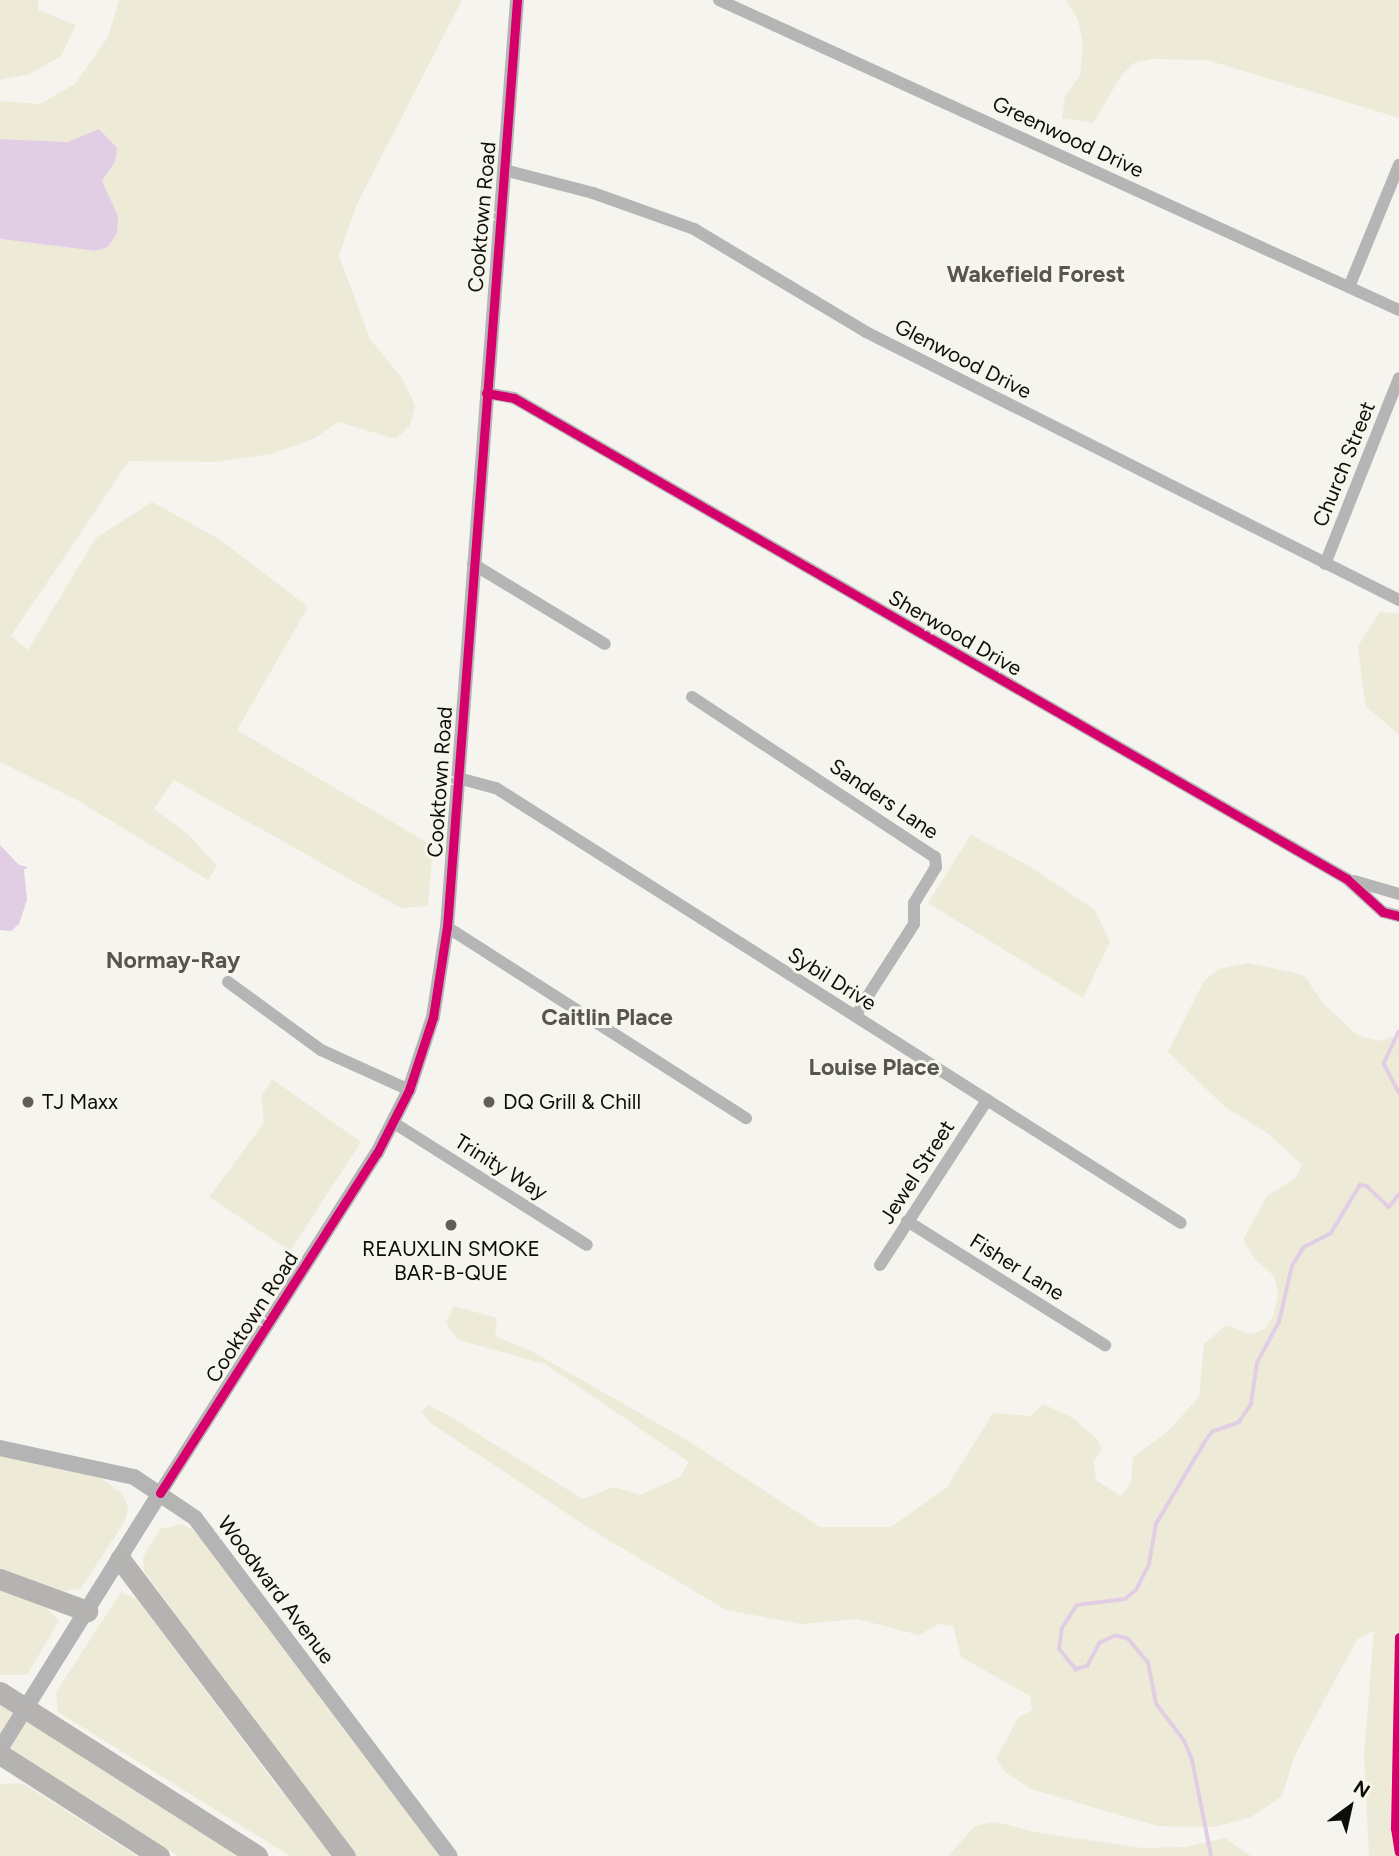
<!DOCTYPE html>
<style>
body{margin:0}
#map{position:relative;width:1399px;height:1856px;overflow:hidden;background:#f5f4ef;font-family:Figtree,sans-serif}
div>[style]{position:absolute}
.green>*{inset:0;background:#edebd8}
.water>*{inset:0;background:#e2cee4}
.stream>*{height:3.5px;margin:-1.75px;padding:0 1.75px;transform-origin:1.75px;border-radius:1.75px;background:#e2cee4}
.minor>*{height:12px;margin:-6px;padding:0 6px;transform-origin:6px;border-radius:6px;background:#b6b5b5}
.tertiary>*{height:14px;margin:-7px;padding:0 7px;transform-origin:7px;border-radius:7px;background:#b6b5b5}
.secondary>*{height:16px;margin:-8px;padding:0 8px;transform-origin:8px;border-radius:8px;background:#b5b4b4}
.motorway>*{height:21px;margin:-10.5px;padding:0 10.5px;transform-origin:10.5px;border-radius:10.5px;background:#b4b3b1}
.cycleway>*{height:9px;margin:-4.5px;padding:0 4.5px;transform-origin:4.5px;border-radius:4.5px;background:#d6006c}
.dots>*{width:19px;height:19px;translate:-50% -50%;box-sizing:border-box;border:4px solid #f7f6ed;border-radius:50%}
span{translate:-50% -50%;white-space:nowrap;text-align:center;line-height:1.15;-webkit-text-stroke:6px #f7f6ed;paint-order:stroke}
.street-label{font-size:21px;color:#0e0e0b}
.poi-label{font-size:21px;color:#0e0e0b}
.left{translate:0 -50%;text-align:left}
.neighbourhood-label{font-size:23px;color:#56554e;font-weight:700}
.north{position:absolute;left:1315px;top:1772px;width:70px;height:70px;-webkit-text-stroke:5px #f7f6ed;paint-order:stroke;rotate:33deg;font-size:19px;font-weight:700;line-height:28px;text-align:center;color:#0e0e0b}
.north::after{content:'';display:block;margin:auto;width:24px;height:32px;background:#0e0e0b;clip-path:polygon(50% 0,100% 100%,50% 72%,0 100%)}
</style>
<div id="map">
<div class="green">
<div style="clip-path:polygon(0 0,38px 0,38px 10px,76px 25px,61px 56px,30px 74px,0 80px)"></div>
<div style="clip-path:polygon(119px 0,462px 0,356px 206px,339px 256px,370px 339px,402px 378px,415px 405px,410px 425px,396px 439px,338px 422px,315px 438px,272px 454px,214px 462px,129px 461px,11px 636px,28px 650px,96px 538px,152px 502px,219px 539px,308px 607px,237px 730px,433px 846px,428px 906px,401px 908px,174px 780px,154px 809px,190px 836px,217px 866px,208px 880px,77px 800px,0 762px,0 239px,96px 251px,108px 247px,117px 233px,118px 216px,102px 181px,115px 162px,68px 142px,0 139px,0 101px,40px 104px,75px 84px,108px 37px)"></div>
<div style="clip-path:polygon(1066px 0,1399px 0,1399px 118px,1207px 60px,1153px 59px,1134px 63px,1121px 76px,1093px 123px,1062px 118px,1065px 97px,1080px 75px,1083px 45px,1078px 20px)"></div>
<div style="clip-path:polygon(1380px 612px,1399px 614px,1399px 735px,1366px 706px,1363px 688px,1358px 646px)"></div>
<div style="clip-path:polygon(971px 835px,1029px 866px,1095px 910px,1110px 942px,1083px 998px,928px 903px)"></div>
<div style="clip-path:polygon(1247px 963px,1304px 975px,1322px 1002px,1357px 1035px,1380px 1041px,1399px 1034px,1399px 1856px,1369px 1856px,1364px 1754px,1374px 1631px,1358px 1639px,1337px 1676px,1295px 1755px,1282px 1796px,1251px 1817px,1216px 1827px,1157px 1826px,1031px 1789px,1005px 1772px,996px 1759px,1018px 1718px,1032px 1710px,1030px 1696px,961px 1657px,953px 1626px,938px 1624px,919px 1635px,857px 1619px,802px 1624px,726px 1610px,595px 1532px,429px 1422px,422px 1412px,428px 1405px,451px 1417px,583px 1499px,614px 1487px,640px 1495px,680px 1477px,689px 1462px,545px 1364px,458px 1340px,446px 1323px,454px 1306px,497px 1318px,495px 1336px,533px 1352px,690px 1442px,820px 1527px,891px 1527px,947px 1487px,993px 1413px,1031px 1416px,1043px 1404px,1073px 1418px,1096px 1438px,1102px 1449px,1094px 1461px,1096px 1480px,1121px 1496px,1131px 1483px,1133px 1457px,1166px 1433px,1199px 1397px,1204px 1344px,1226px 1325px,1251px 1334px,1265px 1329px,1274px 1314px,1278px 1295px,1274px 1276px,1254px 1258px,1243px 1240px,1267px 1196px,1295px 1179px,1302px 1165px,1269px 1134px,1225px 1107px,1168px 1052px,1204px 981px,1219px 969px)"></div>
<div style="clip-path:polygon(272px 1079px,361px 1142px,290px 1251px,209px 1197px,264px 1123px,261px 1096px)"></div>
<div style="clip-path:polygon(0 1453px,99px 1477px,123px 1494px,128px 1508px,125px 1521px,81px 1588px,57px 1592px,0 1571px)"></div>
<div style="clip-path:polygon(181px 1524px,197px 1532px,442px 1856px,356px 1856px,341px 1839px,144px 1571px,143px 1557px,160px 1529px)"></div>
<div style="clip-path:polygon(0 1586px,43px 1604px,59px 1621px,27px 1675px,0 1675px)"></div>
<div style="clip-path:polygon(121px 1592px,138px 1600px,273px 1781px,336px 1856px,290px 1856px,58px 1712px,56px 1692px)"></div>
<div style="clip-path:polygon(0 1702px,240px 1856px,178px 1856px,0 1741px)"></div>
<div style="clip-path:polygon(9px 1783px,24px 1784px,137px 1856px,0 1856px,0 1785px)"></div>
<div style="clip-path:polygon(995px 1822px,1040px 1833px,1143px 1848px,1185px 1847px,1225px 1838px,1251px 1856px,948px 1856px,975px 1826px)"></div>
</div>
<div class="water">
<div style="clip-path:polygon(99px 129px,117px 148px,115px 162px,102px 181px,118px 216px,117px 233px,108px 247px,96px 251px,0 239px,0 139px,68px 142px)"></div>
<div style="clip-path:polygon(0 845px,19px 865px,28px 867px,24px 870px,27px 900px,19px 924px,11px 931px,0 930px)"></div>
</div>
<div class="stream">
<div style="left:1399px;top:1032px;width:35px;rotate:115deg"></div>
<div style="left:1384px;top:1064px;width:32px;rotate:62deg"></div>
<div style="left:1211px;top:1856px;width:98px;rotate:-101.2deg"></div>
<div style="left:1192px;top:1760px;width:21px;rotate:-113deg"></div>
<div style="left:1184px;top:1741px;width:46px;rotate:-127.1deg"></div>
<div style="left:1156px;top:1704px;width:42px;rotate:-101deg"></div>
<div style="left:1148px;top:1663px;width:31px;rotate:-130deg"></div>
<div style="left:1128px;top:1639px;width:12px;rotate:-166deg"></div>
<div style="left:1116px;top:1636px;width:17px;rotate:156deg"></div>
<div style="left:1100px;top:1643px;width:26px;rotate:118deg"></div>
<div style="left:1088px;top:1666px;width:13px;rotate:162deg"></div>
<div style="left:1076px;top:1670px;width:27px;rotate:-129deg"></div>
<div style="left:1059px;top:1649px;width:21px;rotate:-82deg"></div>
<div style="left:1062px;top:1628px;width:27px;rotate:-57deg"></div>
<div style="left:1077px;top:1605px;width:48px;rotate:-7.1deg"></div>
<div style="left:1125px;top:1599px;width:14px;rotate:-39deg"></div>
<div style="left:1136px;top:1590px;width:29px;rotate:-63deg"></div>
<div style="left:1149px;top:1564px;width:41px;rotate:-80.1deg"></div>
<div style="left:1156px;top:1524px;width:94px;rotate:-59.3deg"></div>
<div style="left:1204px;top:1443px;width:14px;rotate:-54deg"></div>
<div style="left:1212px;top:1432px;width:29px;rotate:-20deg"></div>
<div style="left:1239px;top:1422px;width:22px;rotate:-56deg"></div>
<div style="left:1251px;top:1404px;width:41px;rotate:-81.7deg"></div>
<div style="left:1257px;top:1363px;width:47px;rotate:-61.8deg"></div>
<div style="left:1279px;top:1322px;width:57px;rotate:-76.9deg"></div>
<div style="left:1292px;top:1266px;width:22px;rotate:-58deg"></div>
<div style="left:1304px;top:1247px;width:30px;rotate:-27deg"></div>
<div style="left:1331px;top:1233px;width:56px;rotate:-58.9deg"></div>
<div style="left:1360px;top:1185px;width:7px;rotate:8deg"></div>
<div style="left:1367px;top:1186px;width:30px;rotate:44deg"></div>
<div style="left:1389px;top:1207px;width:16px;rotate:-52deg"></div>
</div>
<div class="minor">
<div style="left:719px;top:0;width:747px;rotate:24.51deg"></div>
<div style="left:504px;top:170px;width:92px;rotate:14.5deg"></div>
<div style="left:593px;top:193px;width:107px;rotate:19.6deg"></div>
<div style="left:694px;top:229px;width:200px;rotate:30.9deg"></div>
<div style="left:866px;top:332px;width:597px;rotate:26.69deg"></div>
<div style="left:1349px;top:287px;width:132px;rotate:-67.7deg"></div>
<div style="left:486px;top:393px;width:28px;rotate:10deg"></div>
<div style="left:514px;top:398px;width:962px;rotate:30deg"></div>
<div style="left:1347px;top:879px;width:49px;rotate:42.5deg"></div>
<div style="left:1383px;top:912px;width:16px;rotate:14deg"></div>
<div style="left:473px;top:564px;width:154px;rotate:31.2deg"></div>
<div style="left:1325px;top:564px;width:200px;rotate:-68.3deg"></div>
<div style="left:692px;top:697px;width:291px;rotate:33.4deg"></div>
<div style="left:935px;top:857px;width:10px;rotate:84deg"></div>
<div style="left:936px;top:867px;width:42px;rotate:121.4deg"></div>
<div style="left:914px;top:903px;width:21px;rotate:90deg"></div>
<div style="left:914px;top:924px;width:109px;rotate:122.7deg"></div>
<div style="left:458px;top:778px;width:39px;rotate:15deg"></div>
<div style="left:496px;top:788px;width:811px;rotate:32.42deg"></div>
<div style="left:1354px;top:881px;width:47px;rotate:16.1deg"></div>
<div style="left:447px;top:927px;width:355px;rotate:32.6deg"></div>
<div style="left:228px;top:982px;width:115px;rotate:36.2deg"></div>
<div style="left:321px;top:1050px;width:97px;rotate:24.4deg"></div>
<div style="left:394px;top:1123px;width:228px;rotate:32.3deg"></div>
<div style="left:907px;top:1221px;width:234px;rotate:32.1deg"></div>
<div style="left:880px;top:1265px;width:197px;rotate:-57deg"></div>
</div>
<div class="tertiary">
<div style="left:160px;top:1493px;width:403px;rotate:-57.5deg"></div>
<div style="left:377px;top:1153px;width:71px;rotate:-63.1deg"></div>
<div style="left:409px;top:1090px;width:77px;rotate:-71.8deg"></div>
<div style="left:433px;top:1017px;width:91px;rotate:-81.2deg"></div>
<div style="left:447px;top:927px;width:930px;rotate:-85.68deg"></div>
</div>
<div class="secondary">
<div style="left:0;top:1448px;width:137px;rotate:12.2deg"></div>
<div style="left:134px;top:1477px;width:73px;rotate:33.9deg"></div>
<div style="left:195px;top:1518px;width:423px;rotate:53deg"></div>
<div style="left:0;top:1749px;width:302px;rotate:-58deg"></div>
</div>
<div class="motorway">
<div style="left:120px;top:1559px;width:373px;rotate:52.9deg"></div>
<div style="left:0;top:1579px;width:93px;rotate:20.2deg"></div>
<div style="left:0;top:1692px;width:305px;rotate:32.5deg"></div>
<div style="left:0;top:1754px;width:189px;rotate:32.7deg"></div>
</div>
<div class="cycleway">
<div style="left:486px;top:393px;width:28px;rotate:10deg"></div>
<div style="left:514px;top:398px;width:962px;rotate:30deg"></div>
<div style="left:1347px;top:879px;width:49px;rotate:42.5deg"></div>
<div style="left:1383px;top:912px;width:16px;rotate:14deg"></div>
<div style="left:160px;top:1493px;width:403px;rotate:-57.5deg"></div>
<div style="left:377px;top:1153px;width:71px;rotate:-63.1deg"></div>
<div style="left:409px;top:1090px;width:77px;rotate:-71.8deg"></div>
<div style="left:433px;top:1017px;width:91px;rotate:-81.2deg"></div>
<div style="left:447px;top:927px;width:930px;rotate:-85.68deg"></div>
<div style="left:1399px;top:1637px;width:191px;rotate:91.2deg"></div>
<div style="left:1395px;top:1828px;width:24px;rotate:81deg"></div>
</div>
<div class="dots">
<div style="left:28px;top:1102px;background:#5f5e5b"></div>
<div style="left:489px;top:1102px;background:#5f5e5b"></div>
<div style="left:451px;top:1225px;background:#5f5e5b"></div>
</div>
<div class="street-label">
<span style="left:1068px;top:137px;rotate:25deg">Greenwood Drive</span>
<span style="left:482px;top:217px;rotate:-85deg">Cooktown Road</span>
<span style="left:963px;top:359px;rotate:27deg">Glenwood Drive</span>
<span style="left:1344px;top:464px;rotate:-68deg">Church Street</span>
<span style="left:955px;top:633px;rotate:30deg">Sherwood Drive</span>
<span style="left:440px;top:782px;rotate:-86deg">Cooktown Road</span>
<span style="left:884px;top:799px;rotate:34deg">Sanders Lane</span>
<span style="left:832px;top:979px;rotate:32deg">Sybil Drive</span>
<span style="left:501px;top:1167px;rotate:32deg">Trinity Way</span>
<span style="left:917px;top:1172px;rotate:-57deg">Jewel Street</span>
<span style="left:1017px;top:1267px;rotate:32deg">Fisher Lane</span>
<span style="left:252px;top:1317px;rotate:-57deg">Cooktown Road</span>
<span style="left:276px;top:1590px;rotate:53deg">Woodward Avenue</span>
</div>
<div class="poi-label">
<span class="left" style="left:42px;top:1102px">TJ Maxx</span>
<span class="left" style="left:503px;top:1102px">DQ Grill &amp; Chill</span>
<span style="left:451px;top:1261px">REAUXLIN SMOKE<br>BAR-B-QUE</span>
</div>
<div class="neighbourhood-label">
<span style="left:1036px;top:274px">Wakefield Forest</span>
<span style="left:173px;top:960px">Normay-Ray</span>
<span style="left:607px;top:1017px">Caitlin Place</span>
<span style="left:874px;top:1067px">Louise Place</span>
</div>
<div class="north">N</div>
</div>
